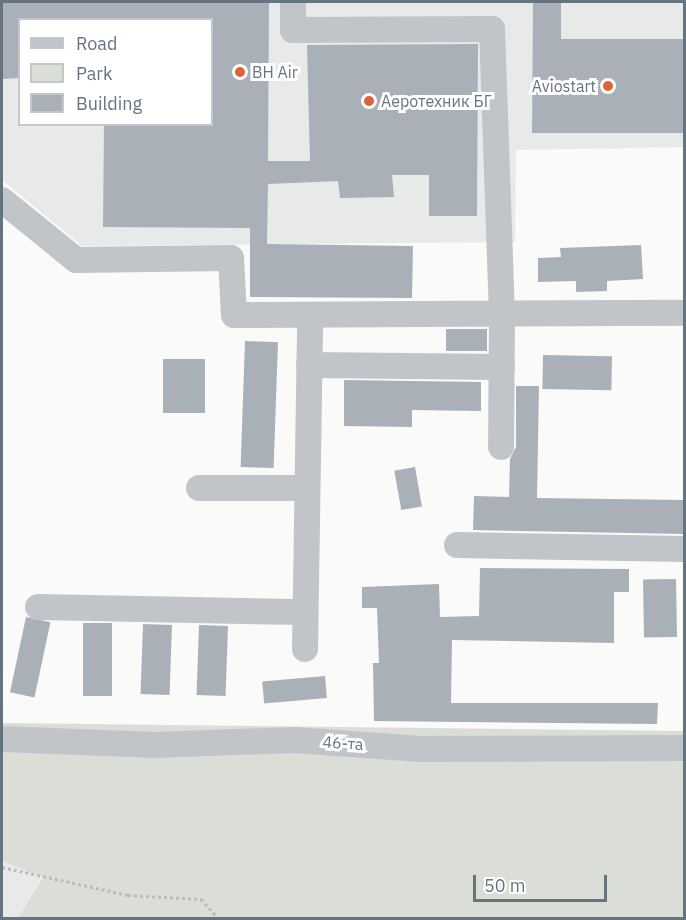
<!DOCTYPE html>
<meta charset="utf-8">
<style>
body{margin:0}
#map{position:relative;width:686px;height:920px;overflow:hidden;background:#fafaf8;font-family:"IBM Plex Sans",sans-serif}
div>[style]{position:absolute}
.built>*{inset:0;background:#e8e9e9}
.green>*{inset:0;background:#daded7}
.building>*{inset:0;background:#a9b0b7;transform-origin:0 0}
.path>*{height:3px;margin-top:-1.5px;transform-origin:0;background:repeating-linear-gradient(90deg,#babdc0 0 3px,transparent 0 6px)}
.minor>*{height:26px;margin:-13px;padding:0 13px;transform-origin:13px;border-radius:13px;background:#c1c5c9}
.dots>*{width:16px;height:16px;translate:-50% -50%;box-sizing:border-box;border:3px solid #fff;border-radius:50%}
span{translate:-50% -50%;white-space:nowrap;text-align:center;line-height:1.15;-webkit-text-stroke:6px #fff;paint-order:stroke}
.poi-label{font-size:16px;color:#667481}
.left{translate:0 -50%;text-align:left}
.right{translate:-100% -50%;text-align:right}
.street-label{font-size:16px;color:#667481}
.frame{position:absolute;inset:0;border:3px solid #667481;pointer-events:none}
.legend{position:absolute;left:18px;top:18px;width:195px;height:108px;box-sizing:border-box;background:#fff;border:2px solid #c2c7cd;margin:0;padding:8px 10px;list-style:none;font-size:18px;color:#667481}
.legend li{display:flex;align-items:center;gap:12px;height:30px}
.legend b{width:30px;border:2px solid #c2c7cd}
.scale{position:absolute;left:473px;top:875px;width:134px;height:27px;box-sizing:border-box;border:3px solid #667481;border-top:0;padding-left:8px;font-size:18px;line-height:21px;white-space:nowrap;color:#667481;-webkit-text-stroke:4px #fff;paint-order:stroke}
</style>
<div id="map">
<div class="built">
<div style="clip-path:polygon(evenodd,2px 2px,684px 2px,684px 147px,516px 150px,515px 242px,82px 246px,2px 180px,2px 2px,20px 20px,212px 20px,212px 124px,20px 124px,20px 20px)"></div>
<div style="clip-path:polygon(2px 861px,43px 876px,18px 918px,2px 918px)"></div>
</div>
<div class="green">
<div style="clip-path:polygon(2px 723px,684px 731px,684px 918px,18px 918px,43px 877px,2px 861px)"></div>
</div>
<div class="building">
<div style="clip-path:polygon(2px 2px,269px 2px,268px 161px,310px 161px,307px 45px,478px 44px,477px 216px,429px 216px,429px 175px,392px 175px,394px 197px,340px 198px,338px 181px,268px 184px,267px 244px,413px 246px,412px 298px,250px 297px,250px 228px,103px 227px,104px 124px,212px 124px,212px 20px,20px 20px,20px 78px,2px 79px)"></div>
<div style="clip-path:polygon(533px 2px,561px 2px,561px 39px,684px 39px,684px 133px,532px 133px)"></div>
<div style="clip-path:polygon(641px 245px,643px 279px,607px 281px,607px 291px,576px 292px,576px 281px,538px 282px,538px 258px,561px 257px,560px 248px)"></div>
<div style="left:446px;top:329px;width:41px;height:22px"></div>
<div style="left:245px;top:341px;width:33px;height:126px;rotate:2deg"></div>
<div style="left:543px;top:355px;width:69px;height:34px;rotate:1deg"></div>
<div style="left:163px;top:359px;width:42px;height:54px"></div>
<div style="clip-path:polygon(344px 380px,481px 382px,481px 411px,412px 410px,412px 427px,344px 426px)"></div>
<div style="clip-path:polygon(516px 386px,539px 386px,537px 498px,684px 500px,684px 534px,473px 530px,474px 496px,509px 497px,510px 459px,516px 447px)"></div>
<div style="left:415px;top:467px;width:40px;height:21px;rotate:80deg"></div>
<div style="clip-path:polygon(480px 568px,629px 569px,629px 592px,614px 592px,614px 643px,452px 640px,451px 703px,658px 703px,657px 724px,374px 721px,373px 663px,379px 663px,377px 608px,362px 608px,362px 587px,439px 584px,440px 617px,479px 616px)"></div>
<div style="left:676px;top:579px;width:58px;height:33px;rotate:89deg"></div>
<div style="left:26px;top:617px;width:25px;height:77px;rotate:12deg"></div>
<div style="left:83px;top:623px;width:29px;height:73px"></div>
<div style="left:143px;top:624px;width:29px;height:70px;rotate:2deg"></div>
<div style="left:199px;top:625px;width:29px;height:70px;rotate:2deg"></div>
<div style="left:325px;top:676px;width:22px;height:63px;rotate:85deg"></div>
</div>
<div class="path">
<div style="left:2px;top:867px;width:129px;rotate:12.5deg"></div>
<div style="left:128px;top:895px;width:73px;rotate:3.1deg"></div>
<div style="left:201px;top:899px;width:25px;rotate:48deg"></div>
</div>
<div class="minor">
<div style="left:293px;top:2px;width:28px;rotate:90deg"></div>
<div style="left:293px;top:30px;width:199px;rotate:-0.3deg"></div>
<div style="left:492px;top:29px;width:285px;rotate:88deg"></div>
<div style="left:502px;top:314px;width:133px;rotate:90.4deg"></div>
<div style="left:2px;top:200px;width:95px;rotate:39deg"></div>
<div style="left:76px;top:260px;width:155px;rotate:-0.7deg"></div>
<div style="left:231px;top:258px;width:57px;rotate:87deg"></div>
<div style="left:234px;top:315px;width:450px;rotate:-0.3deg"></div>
<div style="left:309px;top:365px;width:193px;rotate:0.6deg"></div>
<div style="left:199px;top:488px;width:108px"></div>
<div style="left:457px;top:545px;width:227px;rotate:1deg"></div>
<div style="left:38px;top:607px;width:267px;rotate:1.1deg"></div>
<div style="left:305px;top:649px;width:333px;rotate:-89.1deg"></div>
<div style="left:2px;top:739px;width:154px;rotate:2.2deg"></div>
<div style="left:156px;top:745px;width:138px;rotate:-2.1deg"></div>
<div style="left:294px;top:740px;width:127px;rotate:4.1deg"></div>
<div style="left:421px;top:749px;width:263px;rotate:-0.2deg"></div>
</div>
<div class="dots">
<div style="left:240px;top:72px;background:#d96539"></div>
<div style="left:608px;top:86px;background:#d96539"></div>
<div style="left:369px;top:101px;background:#d96539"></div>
</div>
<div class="poi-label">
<span class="left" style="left:252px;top:72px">BH Air</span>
<span class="right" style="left:596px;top:86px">Aviostart</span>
<span class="left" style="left:381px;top:101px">Аеротехник БГ</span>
</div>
<div class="street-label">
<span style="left:343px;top:743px;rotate:4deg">46-та</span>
</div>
<div class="frame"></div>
<ul class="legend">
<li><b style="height:8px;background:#c1c5c9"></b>Road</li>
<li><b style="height:16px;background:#daded7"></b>Park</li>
<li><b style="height:16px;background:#a9b0b7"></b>Building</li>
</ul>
<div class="scale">50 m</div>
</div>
